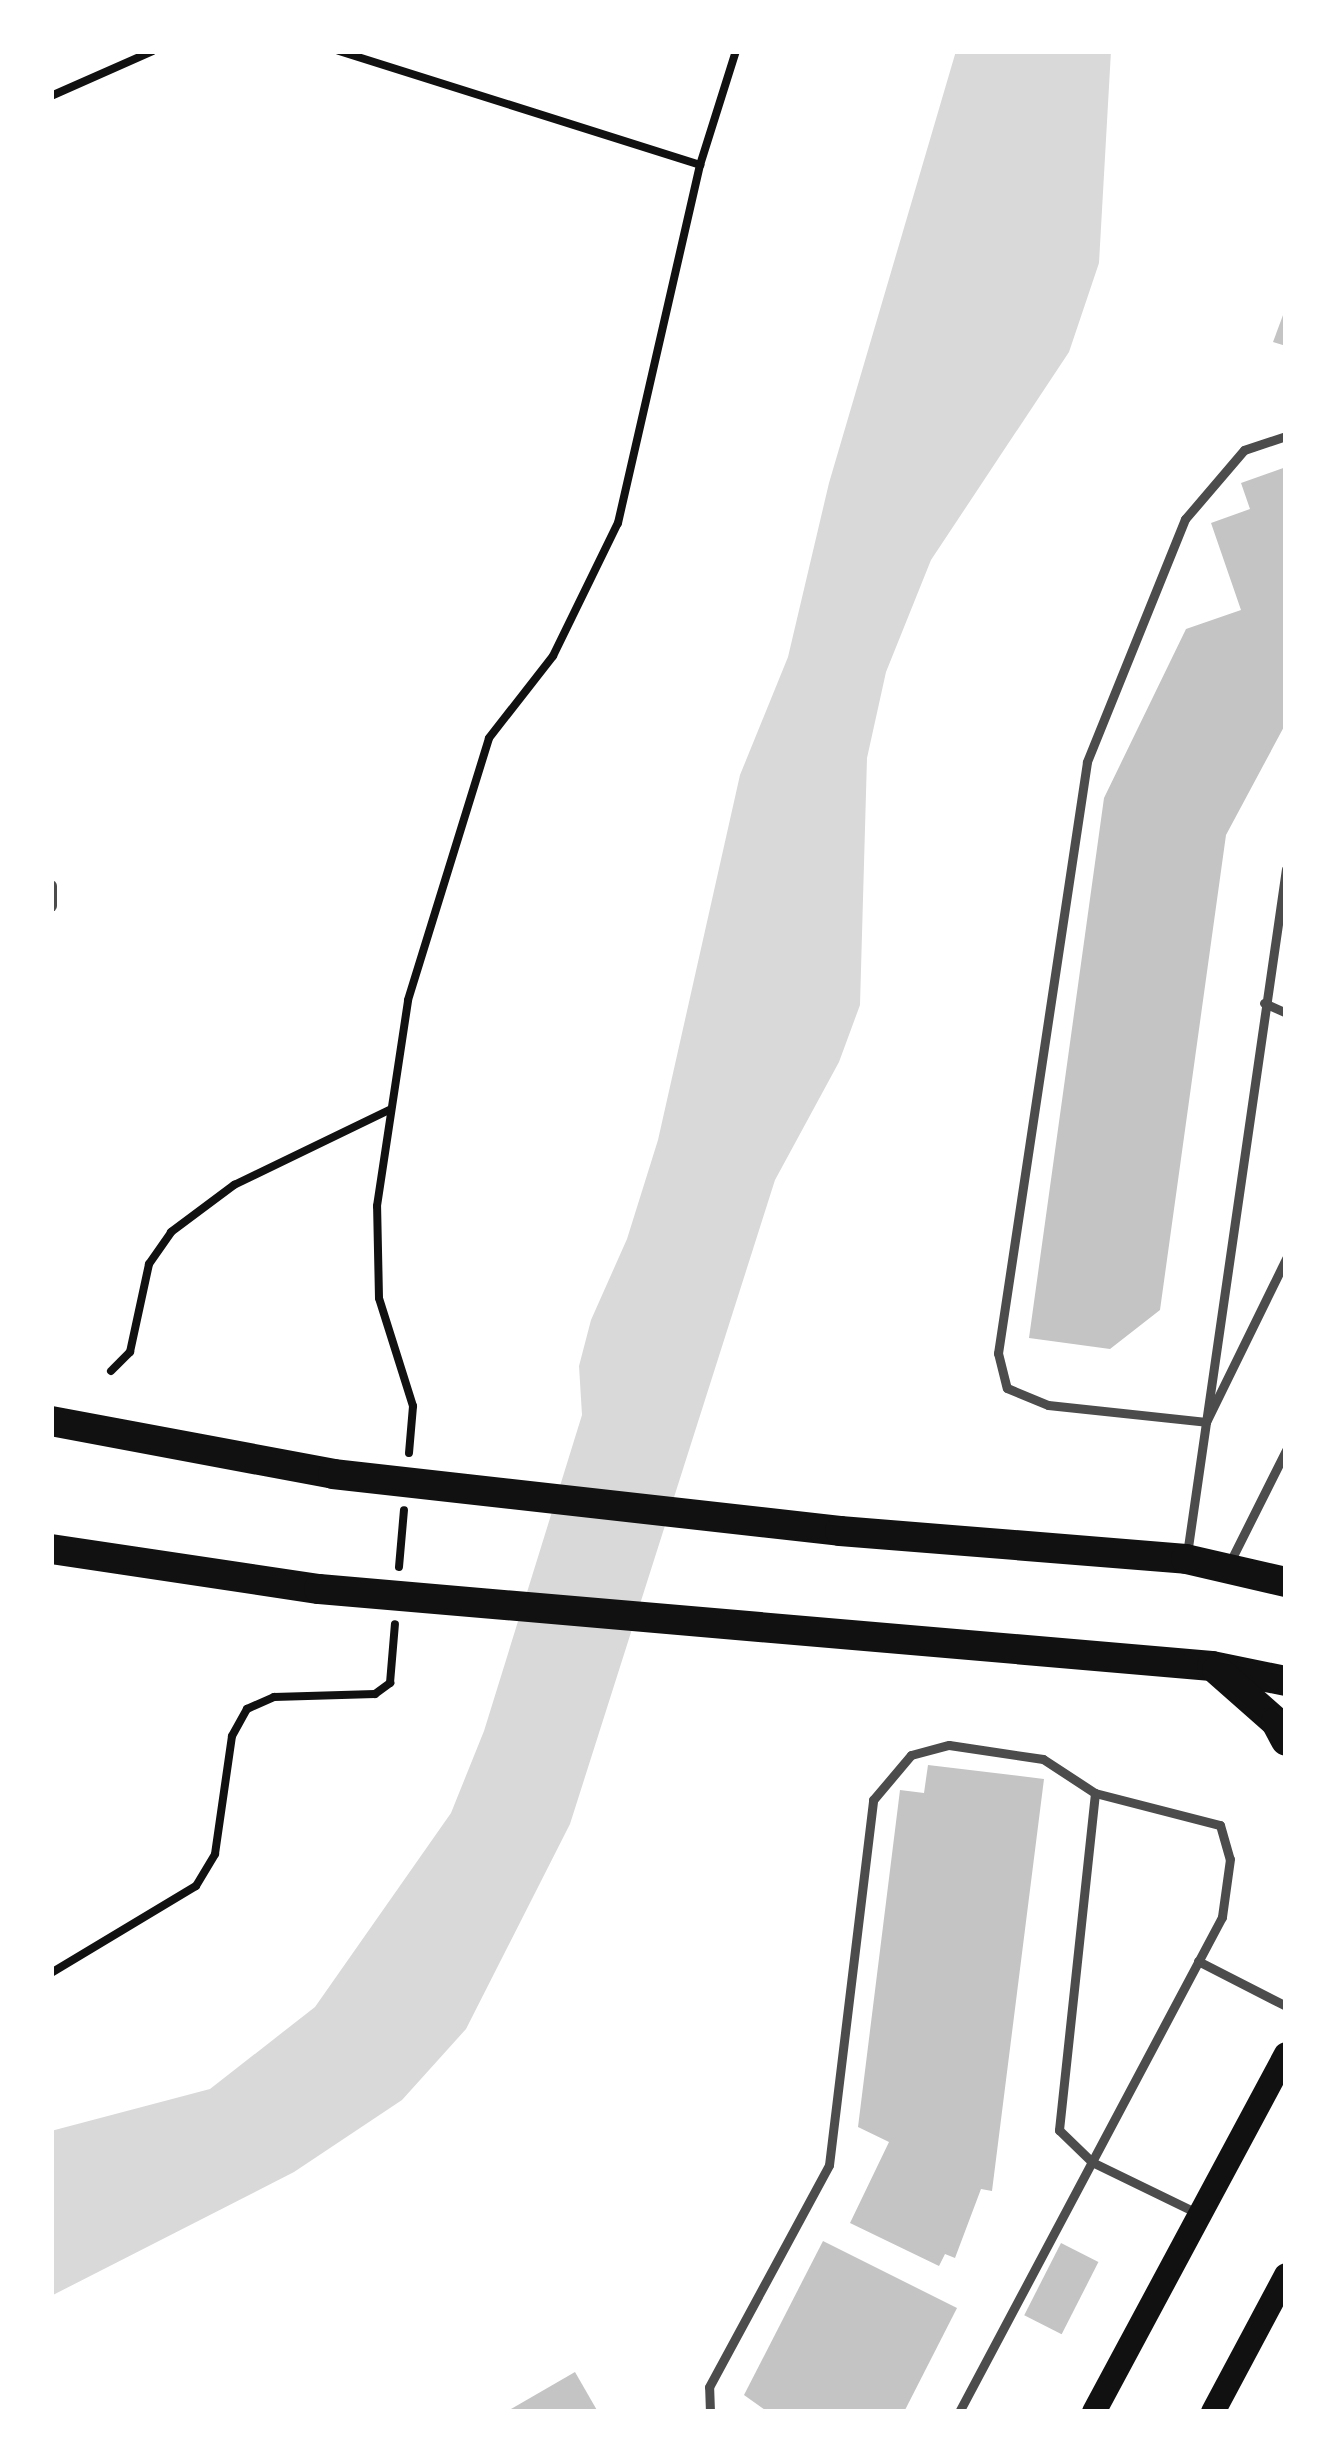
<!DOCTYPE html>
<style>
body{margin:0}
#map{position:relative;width:1337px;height:2463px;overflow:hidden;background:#fff;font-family:Figtree,sans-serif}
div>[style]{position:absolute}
.water>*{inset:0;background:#d9d9d9}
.building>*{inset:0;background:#c4c4c4;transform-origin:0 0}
.path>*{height:8px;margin:-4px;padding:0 4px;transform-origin:4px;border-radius:4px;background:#111}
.service>*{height:9px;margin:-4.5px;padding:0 4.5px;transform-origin:4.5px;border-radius:4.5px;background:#4c4c4c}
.minor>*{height:12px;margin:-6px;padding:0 6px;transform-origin:6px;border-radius:6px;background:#4c4c4c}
.secondary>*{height:24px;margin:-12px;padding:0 12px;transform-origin:12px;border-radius:12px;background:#111}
.primary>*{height:30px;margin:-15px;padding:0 15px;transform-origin:15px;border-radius:15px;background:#111}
span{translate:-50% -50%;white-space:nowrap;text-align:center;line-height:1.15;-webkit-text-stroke:12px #fff;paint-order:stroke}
.frame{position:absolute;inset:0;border:54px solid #fff;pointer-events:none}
</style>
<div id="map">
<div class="water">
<div style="clip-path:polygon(956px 51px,1111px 51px,1099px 263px,1069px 352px,931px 560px,886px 672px,867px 758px,860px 1005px,839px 1062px,775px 1180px,570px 1824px,466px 2029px,402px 2100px,294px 2172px,51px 2296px,51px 2131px,210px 2089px,315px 2007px,451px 1813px,484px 1731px,582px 1415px,579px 1366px,591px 1320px,627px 1239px,658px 1140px,740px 775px,788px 657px,829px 483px)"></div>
</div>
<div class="building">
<div style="clip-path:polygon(1286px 307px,1286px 346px,1273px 342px)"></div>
<div style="clip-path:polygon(1286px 467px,1286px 723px,1226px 835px,1160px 1310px,1110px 1349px,1029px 1338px,1104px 798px,1186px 629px,1241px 610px,1211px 523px,1250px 509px,1241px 483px)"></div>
<div style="clip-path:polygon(928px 1765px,1044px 1779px,992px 2191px,981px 2189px,955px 2258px,945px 2254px,939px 2266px,850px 2223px,889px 2142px,858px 2127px,900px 1790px,924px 1793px)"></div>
<div style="clip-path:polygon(823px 2241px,957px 2308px,904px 2412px,768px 2412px,744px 2395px)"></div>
<div style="left:1061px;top:2243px;width:42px;height:81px;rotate:27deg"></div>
<div style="clip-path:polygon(575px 2372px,598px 2412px,506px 2412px)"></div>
</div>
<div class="path">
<div style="left:339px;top:51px;width:379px;rotate:17.5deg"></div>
<div style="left:51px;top:96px;width:111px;rotate:-23.8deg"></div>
<div style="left:111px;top:1371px;width:27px;rotate:-45deg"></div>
<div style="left:130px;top:1352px;width:90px;rotate:-77.8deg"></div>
<div style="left:149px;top:1264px;width:39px;rotate:-55deg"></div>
<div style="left:171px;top:1232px;width:79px;rotate:-36.7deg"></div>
<div style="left:234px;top:1185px;width:174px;rotate:-25.8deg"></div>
<div style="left:409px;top:1453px;width:47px;rotate:-85.1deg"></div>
<div style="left:413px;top:1406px;width:113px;rotate:-107.5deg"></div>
<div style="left:379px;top:1298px;width:92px;rotate:-91.2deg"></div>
<div style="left:377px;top:1206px;width:208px;rotate:-81.4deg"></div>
<div style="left:408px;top:1000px;width:274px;rotate:-72.8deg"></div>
<div style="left:489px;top:738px;width:104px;rotate:-52deg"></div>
<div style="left:553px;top:656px;width:148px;rotate:-64deg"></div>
<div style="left:618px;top:523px;width:367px;rotate:-77.1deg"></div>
<div style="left:700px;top:165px;width:120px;rotate:-72.5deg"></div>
<div style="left:399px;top:1567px;width:57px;rotate:-85deg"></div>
<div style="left:51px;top:1973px;width:169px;rotate:-31deg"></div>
<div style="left:196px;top:1886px;width:37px;rotate:-59deg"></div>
<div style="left:215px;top:1854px;width:119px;rotate:-81.8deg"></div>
<div style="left:232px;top:1736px;width:31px;rotate:-61deg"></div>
<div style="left:247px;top:1709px;width:30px;rotate:-24deg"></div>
<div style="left:274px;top:1697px;width:101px;rotate:-1.7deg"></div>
<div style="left:375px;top:1694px;width:19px;rotate:-36deg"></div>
<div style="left:390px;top:1683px;width:59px;rotate:-85.2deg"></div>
</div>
<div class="service">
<div style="left:1286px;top:436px;width:44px;rotate:161.6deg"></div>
<div style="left:1244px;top:450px;width:91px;rotate:130.5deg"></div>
<div style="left:1185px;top:519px;width:262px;rotate:112deg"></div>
<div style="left:1087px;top:762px;width:598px;rotate:98.56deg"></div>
<div style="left:998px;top:1353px;width:36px;rotate:76deg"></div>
<div style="left:1007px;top:1388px;width:44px;rotate:22.5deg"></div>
<div style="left:1048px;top:1405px;width:159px;rotate:6.1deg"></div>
<div style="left:1206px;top:1422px;width:182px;rotate:-63.9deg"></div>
<div style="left:1264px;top:1003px;width:24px;rotate:24deg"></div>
<div style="left:1187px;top:1554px;width:692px;rotate:-81.78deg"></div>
<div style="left:1230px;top:1562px;width:125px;rotate:-63.4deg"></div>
<div style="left:1095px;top:1793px;width:339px;rotate:96.1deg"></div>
<div style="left:1059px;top:2130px;width:46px;rotate:44.1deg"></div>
<div style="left:1092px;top:2162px;width:119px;rotate:25.9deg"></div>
<div style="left:1198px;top:1961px;width:99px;rotate:27.1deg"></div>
<div style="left:710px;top:2412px;width:25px;rotate:-92deg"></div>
<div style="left:709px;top:2387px;width:252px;rotate:-61.6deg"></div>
<div style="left:829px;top:2165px;width:368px;rotate:-83.1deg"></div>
<div style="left:873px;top:1800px;width:59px;rotate:-49.8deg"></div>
<div style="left:911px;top:1755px;width:39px;rotate:-15deg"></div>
<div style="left:949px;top:1745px;width:95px;rotate:8.5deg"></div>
<div style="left:1043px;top:1759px;width:62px;rotate:33.2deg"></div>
<div style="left:1095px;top:1793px;width:129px;rotate:14.4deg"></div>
<div style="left:1220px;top:1825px;width:35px;rotate:74deg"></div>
<div style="left:1230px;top:1859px;width:59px;rotate:97.9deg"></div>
<div style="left:1222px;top:1917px;width:561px;rotate:117.98deg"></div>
</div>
<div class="minor">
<div style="left:51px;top:886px;width:20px;rotate:90deg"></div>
</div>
<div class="secondary">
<div style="left:1094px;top:2412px;width:406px;rotate:-61.8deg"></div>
<div style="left:1213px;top:2412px;width:155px;rotate:-61.9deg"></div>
</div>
<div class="primary">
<div style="left:51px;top:1421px;width:287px;rotate:10.6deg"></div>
<div style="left:333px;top:1474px;width:510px;rotate:6.41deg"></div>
<div style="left:840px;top:1531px;width:347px;rotate:4.6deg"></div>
<div style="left:1186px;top:1559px;width:103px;rotate:13deg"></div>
<div style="left:51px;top:1549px;width:271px;rotate:8.5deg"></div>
<div style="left:319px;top:1589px;width:896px;rotate:4.93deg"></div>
<div style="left:1212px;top:1666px;width:76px;rotate:11.5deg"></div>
<div style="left:1217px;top:1670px;width:79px;rotate:41.4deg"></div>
<div style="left:1276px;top:1722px;width:21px;rotate:62deg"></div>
</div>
<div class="frame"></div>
</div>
